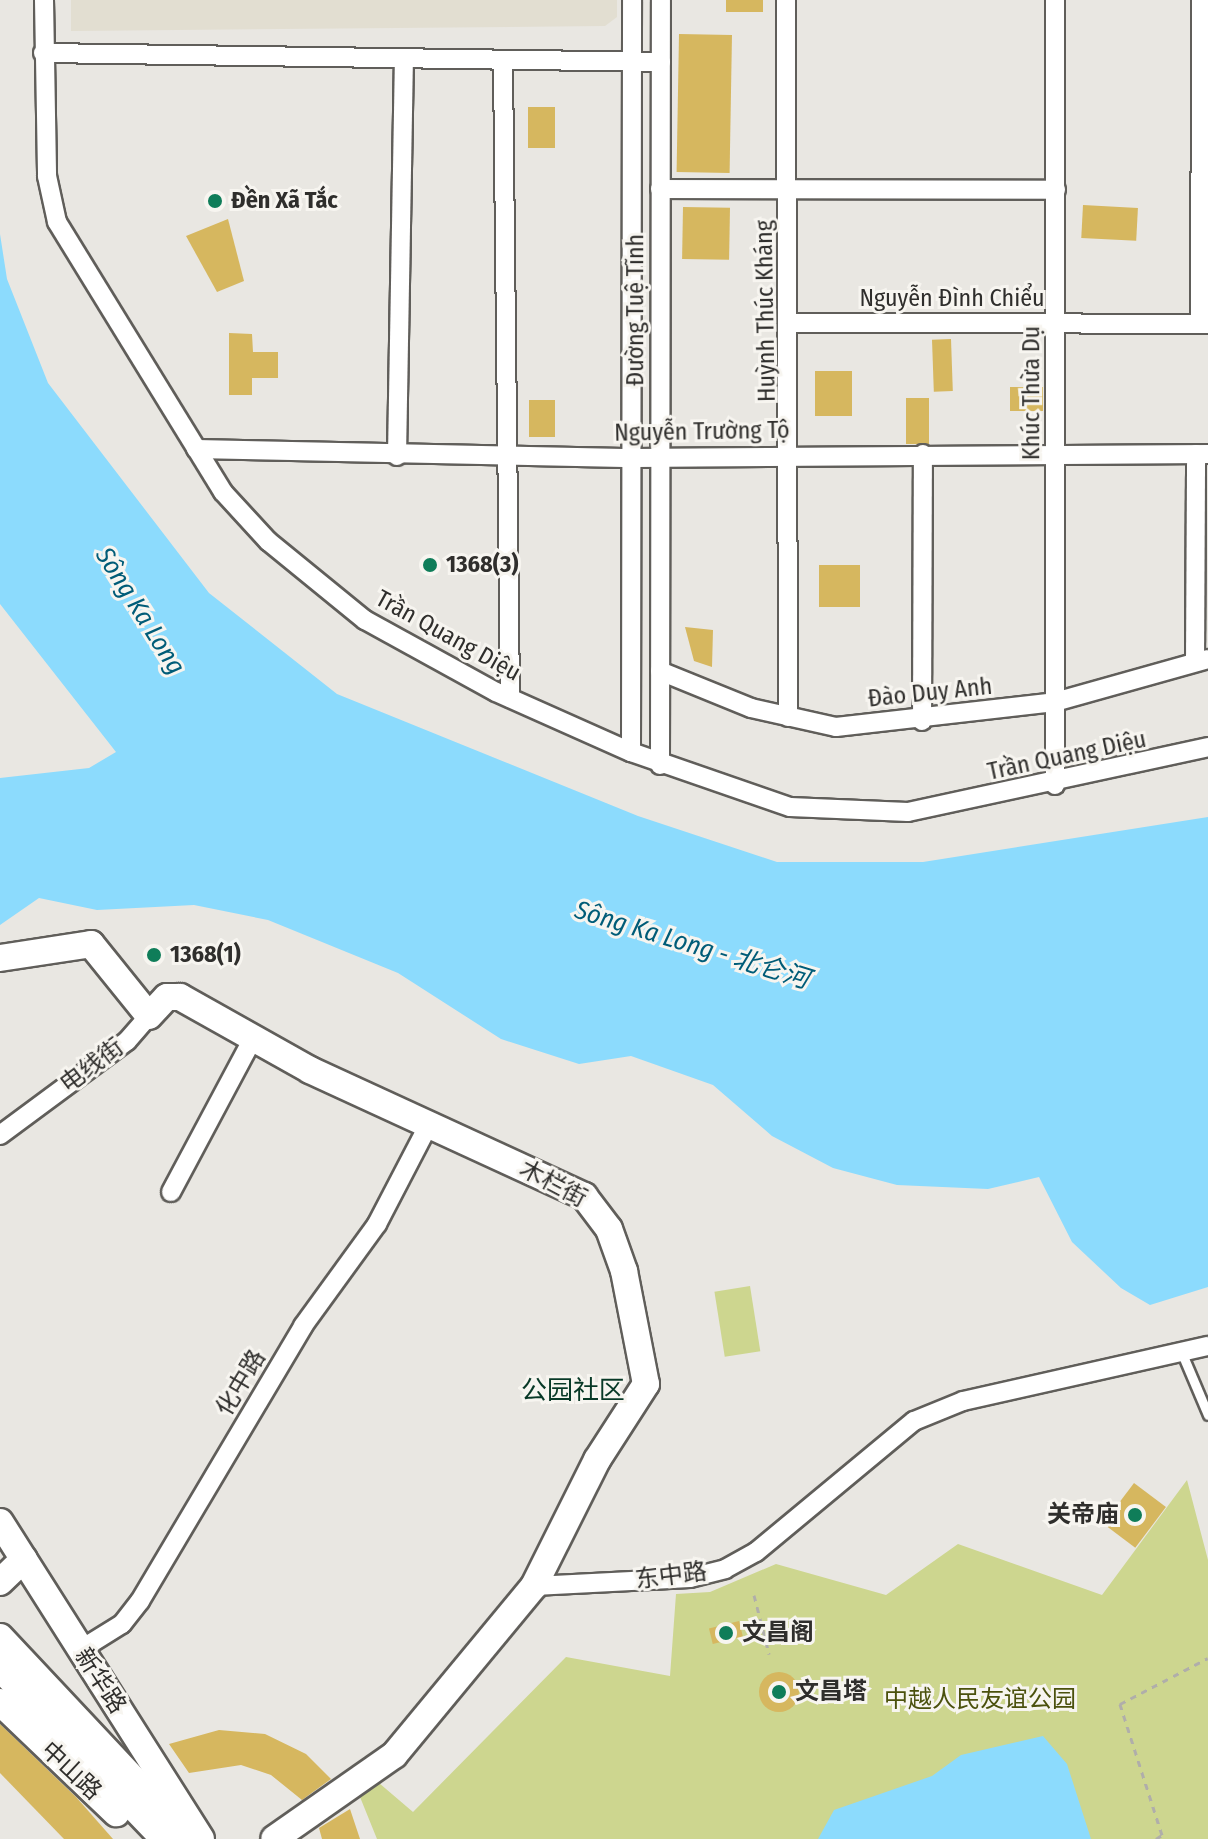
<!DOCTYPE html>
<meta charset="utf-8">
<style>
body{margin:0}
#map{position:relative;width:1208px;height:1839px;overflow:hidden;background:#e9e7e2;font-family:"Fira Sans Condensed","Noto Sans SC",sans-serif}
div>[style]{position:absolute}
.built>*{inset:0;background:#e2ded1}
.green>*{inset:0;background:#cdd68f;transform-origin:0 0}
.water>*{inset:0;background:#8cdbfd}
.building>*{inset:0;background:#d6b75f;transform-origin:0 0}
.round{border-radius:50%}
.path>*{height:3px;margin-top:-1.5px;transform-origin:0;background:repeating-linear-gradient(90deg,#b0aeaa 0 6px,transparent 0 12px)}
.roads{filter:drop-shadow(2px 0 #605e5a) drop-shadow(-2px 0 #605e5a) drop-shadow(0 2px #605e5a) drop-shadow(0 -2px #605e5a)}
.lane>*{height:9px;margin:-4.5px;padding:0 4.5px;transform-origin:4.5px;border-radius:4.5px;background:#fff}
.street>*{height:18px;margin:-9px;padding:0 9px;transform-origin:9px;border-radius:9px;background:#fff}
.secondary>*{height:26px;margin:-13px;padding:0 13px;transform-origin:13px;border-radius:13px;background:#fff}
.dots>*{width:22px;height:22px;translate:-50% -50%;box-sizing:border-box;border:4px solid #f7f5f0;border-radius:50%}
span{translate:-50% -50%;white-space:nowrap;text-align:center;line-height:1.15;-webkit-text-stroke:6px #f7f5f0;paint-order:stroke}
.poi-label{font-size:24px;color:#2f2e2c;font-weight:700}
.left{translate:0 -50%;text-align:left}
.right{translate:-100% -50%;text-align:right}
.street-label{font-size:24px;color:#2f2e2c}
.park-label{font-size:24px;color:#4b510d}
.water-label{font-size:26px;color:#005c78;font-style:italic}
.neighbourhood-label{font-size:26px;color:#083927}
</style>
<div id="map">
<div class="built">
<div style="clip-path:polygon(71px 0,617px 0,617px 17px,605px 26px,71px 31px)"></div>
</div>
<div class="green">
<div style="left:750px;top:1286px;width:66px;height:36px;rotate:81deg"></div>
<div style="clip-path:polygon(1187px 1480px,1208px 1560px,1208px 1839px,377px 1839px,360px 1797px,379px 1783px,413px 1812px,566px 1657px,670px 1676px,676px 1594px,710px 1592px,776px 1564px,886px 1595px,958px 1544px,1102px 1595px)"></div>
</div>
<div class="water">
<div style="clip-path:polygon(0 234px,7px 279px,48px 383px,209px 593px,337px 694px,638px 816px,777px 862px,923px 862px,1208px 817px,1208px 1287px,1150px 1305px,1121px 1288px,1072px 1242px,1039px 1177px,988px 1189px,897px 1185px,833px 1168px,772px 1136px,713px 1085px,631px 1056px,579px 1064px,501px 1039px,398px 973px,268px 920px,194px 905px,97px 910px,39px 898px,0 925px,0 778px,89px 768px,116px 752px,0 604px)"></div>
<div style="clip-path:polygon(1043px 1736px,1067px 1764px,1091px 1839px,818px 1839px,834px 1810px,932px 1776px,961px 1755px)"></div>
</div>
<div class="building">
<div style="left:763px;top:0;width:12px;height:37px;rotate:90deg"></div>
<div style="left:679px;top:34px;width:53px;height:138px;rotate:1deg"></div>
<div style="left:528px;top:107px;width:27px;height:41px"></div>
<div style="left:1083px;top:205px;width:55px;height:33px;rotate:3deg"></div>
<div style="left:683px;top:207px;width:47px;height:52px;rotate:1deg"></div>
<div style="clip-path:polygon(228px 219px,244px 281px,217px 292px,186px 236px)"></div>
<div style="clip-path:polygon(229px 333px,252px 334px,253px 352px,278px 352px,278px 378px,252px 378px,252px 395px,229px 395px)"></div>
<div style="left:951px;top:339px;width:52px;height:19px;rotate:88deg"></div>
<div style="left:815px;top:371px;width:37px;height:45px"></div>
<div style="left:1010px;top:387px;width:33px;height:24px"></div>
<div style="left:906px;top:398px;width:23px;height:46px"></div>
<div style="left:529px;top:400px;width:26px;height:37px"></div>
<div style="left:860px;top:565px;width:42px;height:41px;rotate:90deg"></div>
<div style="clip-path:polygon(685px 627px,713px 630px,712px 667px,694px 661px)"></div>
<div style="left:1134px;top:1483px;width:40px;height:51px;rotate:37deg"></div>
<div style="left:739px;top:1621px;width:16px;height:31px;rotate:76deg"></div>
<div class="round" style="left:759px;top:1672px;width:40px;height:40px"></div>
<div style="clip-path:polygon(0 1724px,76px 1797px,113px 1839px,64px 1839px,0 1773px)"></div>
<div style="clip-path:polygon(219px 1730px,265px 1734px,306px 1754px,331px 1779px,302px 1800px,271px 1775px,241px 1765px,189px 1773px,169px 1744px)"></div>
<div style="clip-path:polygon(350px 1809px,360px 1839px,322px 1839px,319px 1828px)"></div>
</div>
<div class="path">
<div style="left:754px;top:1595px;width:61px;rotate:75.7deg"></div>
<div style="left:1156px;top:1839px;width:7px;rotate:-34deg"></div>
<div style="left:1162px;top:1835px;width:138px;rotate:-107.8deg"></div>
<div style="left:1120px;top:1704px;width:99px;rotate:-27.6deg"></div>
</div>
<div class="roads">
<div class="lane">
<div style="left:1183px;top:1356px;width:64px;rotate:67deg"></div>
</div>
<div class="street">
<div style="left:44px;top:0;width:176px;rotate:89deg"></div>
<div style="left:47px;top:176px;width:47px;rotate:77.7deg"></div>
<div style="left:57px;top:222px;width:317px;rotate:58.4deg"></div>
<div style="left:223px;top:492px;width:67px;rotate:47.4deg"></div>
<div style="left:268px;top:541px;width:125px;rotate:39.2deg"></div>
<div style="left:365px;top:620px;width:149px;rotate:28.8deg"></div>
<div style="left:496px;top:692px;width:148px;rotate:24deg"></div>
<div style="left:631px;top:752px;width:168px;rotate:19.1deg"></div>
<div style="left:790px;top:807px;width:118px;rotate:2.4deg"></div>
<div style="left:908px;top:812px;width:307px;rotate:-12.2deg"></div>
<div style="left:786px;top:0;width:717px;rotate:89.84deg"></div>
<div style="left:43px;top:53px;width:618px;rotate:0.83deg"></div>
<div style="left:503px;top:63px;width:635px;rotate:89.37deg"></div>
<div style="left:660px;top:189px;width:396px;rotate:0.1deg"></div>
<div style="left:792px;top:323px;width:416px;rotate:0.1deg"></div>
<div style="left:1200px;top:324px;width:324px;rotate:-89.8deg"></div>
<div style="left:196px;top:449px;width:440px;rotate:1.2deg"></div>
<div style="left:636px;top:458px;width:572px;rotate:-0.4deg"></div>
<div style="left:397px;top:456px;width:395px;rotate:-89deg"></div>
<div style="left:1195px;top:662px;width:208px;rotate:-89.7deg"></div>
<div style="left:660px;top:671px;width:98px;rotate:22.1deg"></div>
<div style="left:751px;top:708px;width:87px;rotate:12.6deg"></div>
<div style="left:836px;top:727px;width:220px;rotate:-6.5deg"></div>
<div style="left:1055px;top:702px;width:159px;rotate:-15.7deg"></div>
<div style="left:922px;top:721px;width:267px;rotate:-89.8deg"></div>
<div style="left:631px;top:752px;width:752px;rotate:-89.92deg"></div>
<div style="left:660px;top:765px;width:765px;rotate:-89.93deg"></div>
<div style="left:1055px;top:785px;width:785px;rotate:-90deg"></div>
<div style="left:0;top:1135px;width:158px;rotate:-36.5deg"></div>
<div style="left:127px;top:1041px;width:33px;rotate:-49deg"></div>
<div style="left:171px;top:1192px;width:172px;rotate:-61.9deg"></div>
<div style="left:534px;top:1586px;width:156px;rotate:-2.9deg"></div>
<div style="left:690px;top:1578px;width:36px;rotate:-14deg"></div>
<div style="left:725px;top:1569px;width:35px;rotate:-29deg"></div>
<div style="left:756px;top:1552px;width:205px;rotate:-39.7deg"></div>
<div style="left:914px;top:1421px;width:53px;rotate:-22.2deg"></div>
<div style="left:963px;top:1401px;width:251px;rotate:-12.7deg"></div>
<div style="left:80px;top:1650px;width:49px;rotate:-31.8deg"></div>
<div style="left:122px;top:1624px;width:29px;rotate:-52deg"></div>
<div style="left:140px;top:1601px;width:320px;rotate:-59.3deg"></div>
<div style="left:303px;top:1326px;width:126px;rotate:-54deg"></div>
<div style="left:377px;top:1224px;width:110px;rotate:-62.5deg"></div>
</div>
<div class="secondary">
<div style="left:0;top:958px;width:92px;rotate:-8.7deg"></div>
<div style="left:91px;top:944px;width:92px;rotate:51.1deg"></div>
<div style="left:149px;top:1016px;width:26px;rotate:-47deg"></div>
<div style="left:167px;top:997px;width:13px"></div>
<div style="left:180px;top:997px;width:149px;rotate:29.3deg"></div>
<div style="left:310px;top:1070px;width:302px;rotate:24.7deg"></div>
<div style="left:584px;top:1196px;width:41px;rotate:52.9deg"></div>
<div style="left:609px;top:1229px;width:45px;rotate:70.3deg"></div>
<div style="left:624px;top:1271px;width:115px;rotate:79deg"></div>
<div style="left:646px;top:1384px;width:90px;rotate:122.8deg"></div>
<div style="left:597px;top:1460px;width:141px;rotate:116.6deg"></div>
<div style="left:534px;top:1586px;width:219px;rotate:129.6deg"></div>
<div style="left:394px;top:1755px;width:146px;rotate:145deg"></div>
<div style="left:0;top:1522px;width:375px;rotate:57.6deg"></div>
<div style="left:0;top:1582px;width:33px;rotate:-44deg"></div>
<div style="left:0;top:1637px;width:266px;rotate:46.8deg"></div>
<div style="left:0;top:1668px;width:237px;rotate:46.2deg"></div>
<div style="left:0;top:1702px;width:161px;rotate:43.7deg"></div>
</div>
</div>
<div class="dots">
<div style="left:215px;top:201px;background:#0f7d59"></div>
<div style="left:430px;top:565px;background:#0f7d59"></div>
<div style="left:154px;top:955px;background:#0f7d59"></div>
<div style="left:1135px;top:1515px;background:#0f7d59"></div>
<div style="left:726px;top:1633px;background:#0f7d59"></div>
<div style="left:779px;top:1692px;background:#0f7d59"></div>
</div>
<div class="poi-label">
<span class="left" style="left:231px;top:201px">Đền Xã Tắc</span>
<span class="left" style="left:446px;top:565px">1368(3)</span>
<span class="left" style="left:170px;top:955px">1368(1)</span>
<span class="right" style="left:1119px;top:1515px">关帝庙</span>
<span class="left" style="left:742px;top:1633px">文昌阁</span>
<span class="left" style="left:795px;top:1692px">文昌塔</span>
</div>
<div class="street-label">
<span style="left:952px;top:299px">Nguyễn Đình Chiểu</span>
<span style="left:636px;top:310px;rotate:-90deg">Đường Tuệ Tĩnh</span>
<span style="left:766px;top:311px;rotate:-91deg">Huỳnh Thúc Kháng</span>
<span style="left:1032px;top:393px;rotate:-90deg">Khúc Thừa Dụ</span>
<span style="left:702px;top:432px;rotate:-1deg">Nguyễn Trường Tộ</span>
<span style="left:448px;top:636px;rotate:29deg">Trần Quang Diệu</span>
<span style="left:930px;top:693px;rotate:-6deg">Đào Duy Anh</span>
<span style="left:1067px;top:756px;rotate:-12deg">Trần Quang Diệu</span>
<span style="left:92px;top:1066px;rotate:-37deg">电线街</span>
<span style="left:553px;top:1184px;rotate:28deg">木栏街</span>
<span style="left:241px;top:1383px;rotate:-59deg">化中路</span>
<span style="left:671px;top:1576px;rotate:-7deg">东中路</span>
<span style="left:100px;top:1681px;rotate:57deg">新华路</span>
<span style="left:71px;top:1771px;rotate:43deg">中山路</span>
</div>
<div class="park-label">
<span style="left:980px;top:1700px">中越人民友谊公园</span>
</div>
<div class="water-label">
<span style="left:140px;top:611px;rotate:58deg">Sông Ka Long</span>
<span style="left:692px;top:945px;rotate:17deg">Sông Ka Long - 北仑河</span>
</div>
<div class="neighbourhood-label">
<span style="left:573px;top:1391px">公园社区</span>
</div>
</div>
